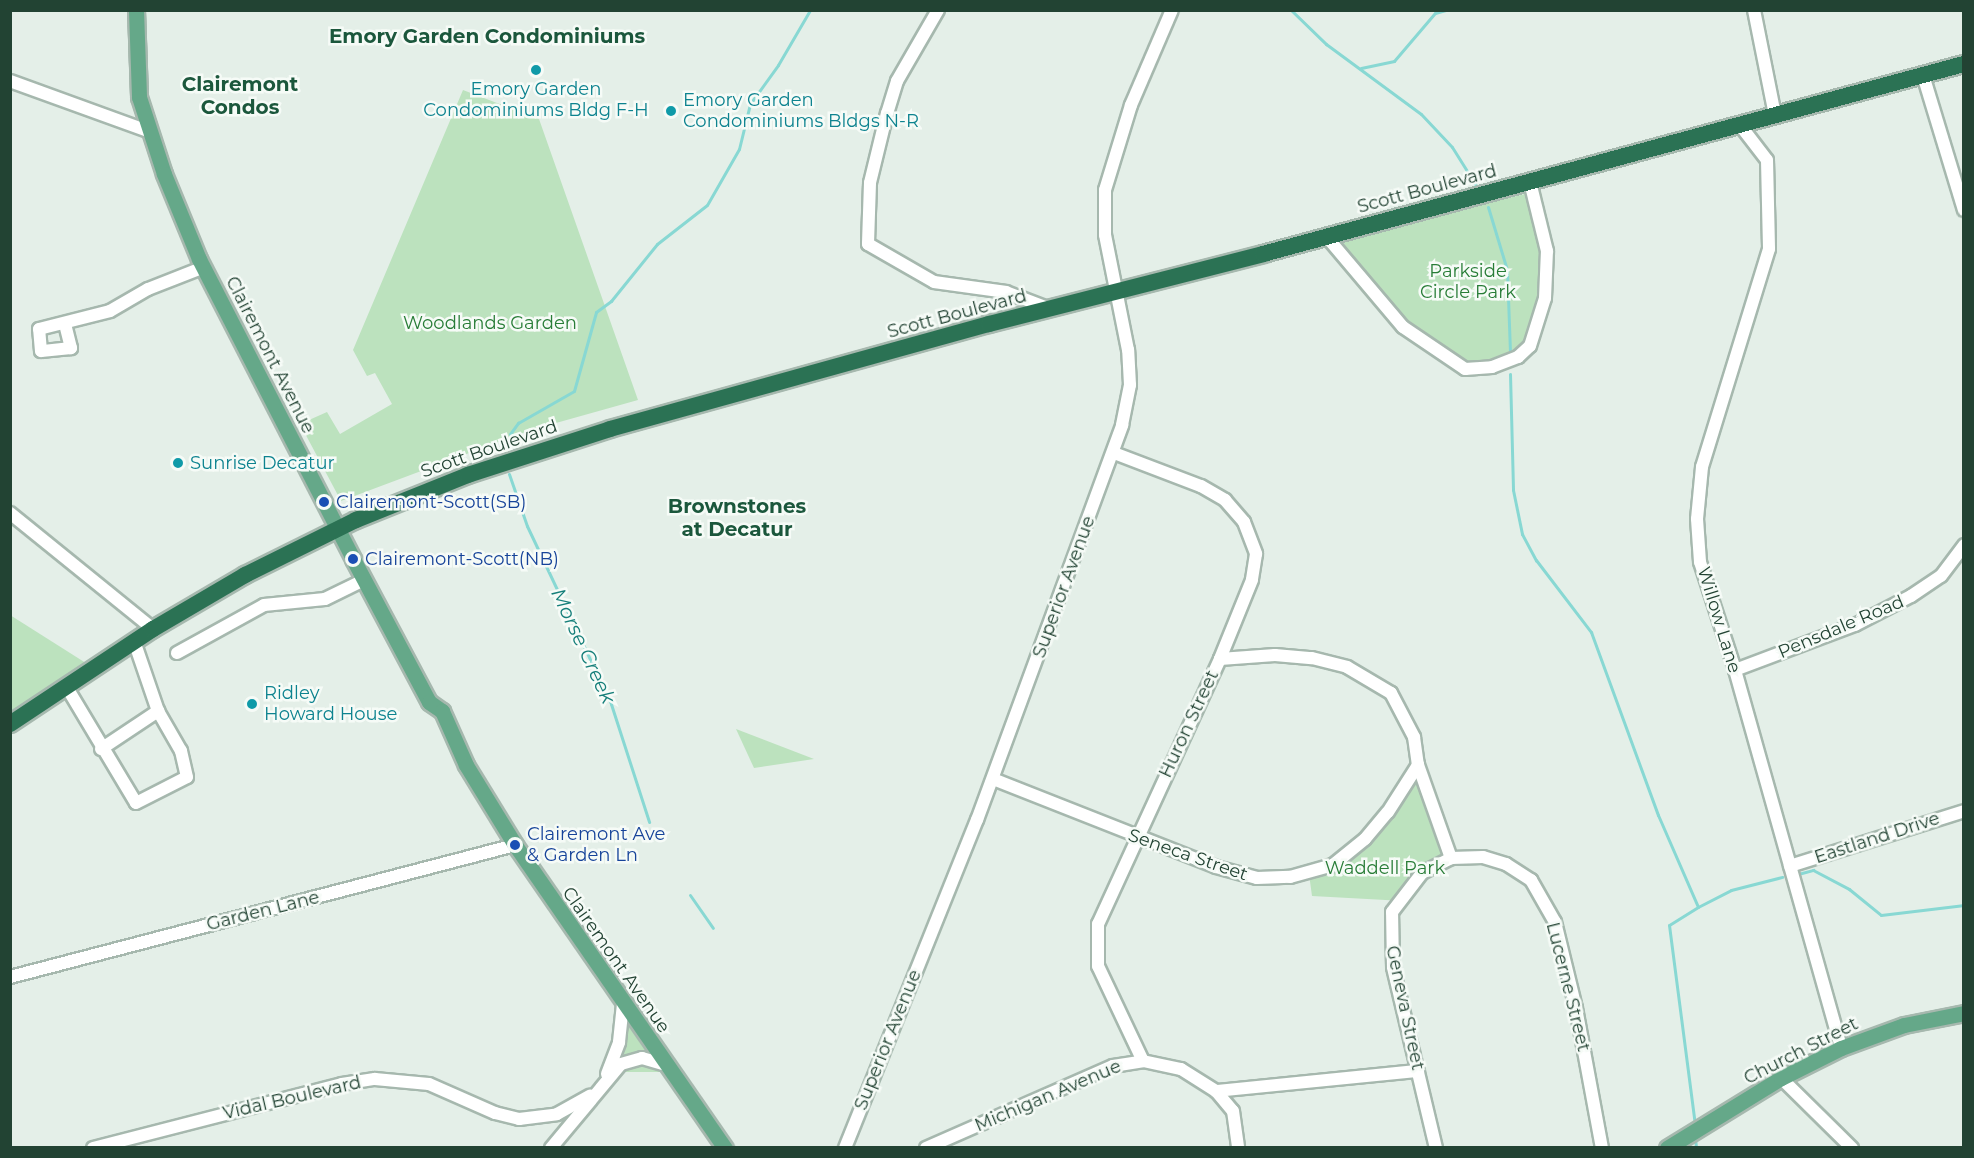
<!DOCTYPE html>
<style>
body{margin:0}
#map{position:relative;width:1974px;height:1158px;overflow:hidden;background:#e4efe8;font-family:Montserrat,sans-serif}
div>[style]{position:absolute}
.green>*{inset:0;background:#bce2be}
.stream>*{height:3px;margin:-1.5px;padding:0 1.5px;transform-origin:1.5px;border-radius:1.5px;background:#88d8d3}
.roads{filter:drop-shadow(2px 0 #a6b8ae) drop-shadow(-2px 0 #a6b8ae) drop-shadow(0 2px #a6b8ae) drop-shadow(0 -2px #a6b8ae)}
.minor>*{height:12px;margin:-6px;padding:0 6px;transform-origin:6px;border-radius:6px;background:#fff}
.major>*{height:15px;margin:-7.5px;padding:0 7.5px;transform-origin:7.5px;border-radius:7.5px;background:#65a889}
.highway>*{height:16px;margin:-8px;padding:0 8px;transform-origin:8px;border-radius:8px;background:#2b7254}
.dots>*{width:16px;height:16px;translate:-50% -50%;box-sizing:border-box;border:3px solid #f6fbf7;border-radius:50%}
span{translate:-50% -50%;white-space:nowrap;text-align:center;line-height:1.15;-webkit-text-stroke:5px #f6fbf7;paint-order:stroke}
.culture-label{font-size:18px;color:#0d838f}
.left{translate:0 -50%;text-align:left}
.street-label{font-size:18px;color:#224333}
.park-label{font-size:18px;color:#287d37}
.transit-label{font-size:18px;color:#164399}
.neighbourhood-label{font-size:20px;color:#1b573c;font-weight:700}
.water-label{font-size:20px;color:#167f7a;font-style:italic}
.frame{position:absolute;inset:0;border:12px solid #224333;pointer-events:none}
</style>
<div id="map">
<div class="green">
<div style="clip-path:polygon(463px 90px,539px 119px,638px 400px,531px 430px,341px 501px,300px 424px,327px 412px,340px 434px,392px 404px,375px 373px,367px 376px,353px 350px)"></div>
<div style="clip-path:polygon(1537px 191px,1542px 254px,1541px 301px,1532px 332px,1520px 350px,1492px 363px,1461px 363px,1413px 331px,1334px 240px)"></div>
<div style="clip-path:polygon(10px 615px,89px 665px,10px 723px)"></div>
<div style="clip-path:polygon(736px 729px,814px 759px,754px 768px)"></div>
<div style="clip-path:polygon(1417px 776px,1447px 857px,1426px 870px,1404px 901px,1312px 896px,1309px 874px,1334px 868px)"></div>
<div style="clip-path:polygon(625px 1004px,672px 1072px,625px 1072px,600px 1085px)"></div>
</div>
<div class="stream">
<div style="left:1291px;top:10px;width:49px;rotate:44.2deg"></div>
<div style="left:1326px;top:44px;width:118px;rotate:36.4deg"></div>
<div style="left:1421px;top:114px;width:45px;rotate:46.8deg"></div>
<div style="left:1452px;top:147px;width:51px;rotate:57.9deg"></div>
<div style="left:1361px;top:68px;width:34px;rotate:-12deg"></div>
<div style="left:1394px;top:61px;width:63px;rotate:-49.5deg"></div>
<div style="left:1435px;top:13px;width:11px;rotate:-15deg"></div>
<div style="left:1488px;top:207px;width:66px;rotate:73.2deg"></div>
<div style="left:1507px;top:270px;width:80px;rotate:87.9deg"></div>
<div style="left:1510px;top:374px;width:116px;rotate:88.5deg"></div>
<div style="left:1513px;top:490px;width:45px;rotate:78.4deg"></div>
<div style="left:1522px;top:534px;width:30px;rotate:62deg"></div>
<div style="left:1536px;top:560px;width:91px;rotate:52.6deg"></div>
<div style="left:1591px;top:632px;width:195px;rotate:69.9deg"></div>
<div style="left:1658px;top:815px;width:100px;rotate:66.5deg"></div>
<div style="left:1698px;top:907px;width:34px;rotate:148deg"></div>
<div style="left:1669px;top:925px;width:202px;rotate:82.6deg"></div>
<div style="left:510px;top:434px;width:14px;rotate:-54deg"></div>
<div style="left:518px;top:423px;width:64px;rotate:-29.7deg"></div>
<div style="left:574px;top:391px;width:82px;rotate:-74.4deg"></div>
<div style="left:596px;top:312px;width:19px;rotate:-36deg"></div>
<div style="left:611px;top:301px;width:73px;rotate:-51.1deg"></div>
<div style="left:657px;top:244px;width:63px;rotate:-38deg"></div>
<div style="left:707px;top:205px;width:64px;rotate:-60.3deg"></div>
<div style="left:739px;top:149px;width:46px;rotate:-76.3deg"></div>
<div style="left:750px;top:104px;width:48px;rotate:-54.3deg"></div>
<div style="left:778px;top:65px;width:64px;rotate:-59.8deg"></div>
<div style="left:509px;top:474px;width:55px;rotate:70.9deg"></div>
<div style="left:527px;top:526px;width:197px;rotate:64.7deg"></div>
<div style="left:611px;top:704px;width:124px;rotate:72.1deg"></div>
<div style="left:1798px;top:874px;width:16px;rotate:-15deg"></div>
<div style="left:1813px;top:870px;width:41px;rotate:27.8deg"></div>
<div style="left:1849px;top:889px;width:41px;rotate:39.1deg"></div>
<div style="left:1881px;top:915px;width:84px;rotate:-6.9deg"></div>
<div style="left:690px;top:895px;width:40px;rotate:55.1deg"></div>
<div style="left:1698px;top:907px;width:37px;rotate:-27deg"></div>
<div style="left:1731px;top:890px;width:53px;rotate:-14.3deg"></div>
<div style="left:1695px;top:1138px;width:10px;rotate:84deg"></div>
</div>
<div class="roads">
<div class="minor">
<div style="left:938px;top:10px;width:82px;rotate:120deg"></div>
<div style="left:897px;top:81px;width:34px;rotate:107deg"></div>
<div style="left:887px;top:113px;width:72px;rotate:103.7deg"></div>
<div style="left:870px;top:183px;width:61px;rotate:91.9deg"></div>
<div style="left:868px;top:244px;width:76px;rotate:29.9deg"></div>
<div style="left:934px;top:282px;width:73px;rotate:7.9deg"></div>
<div style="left:1006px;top:292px;width:47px;rotate:21.1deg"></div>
<div style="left:1754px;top:10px;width:107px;rotate:78.7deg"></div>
<div style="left:1923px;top:75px;width:141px;rotate:73.1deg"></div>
<div style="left:10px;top:81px;width:147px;rotate:19.9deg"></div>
<div style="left:1740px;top:125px;width:44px;rotate:52.4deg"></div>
<div style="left:1767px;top:160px;width:89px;rotate:88.7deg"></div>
<div style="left:1769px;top:249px;width:228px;rotate:107.1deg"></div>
<div style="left:1702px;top:467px;width:52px;rotate:95.5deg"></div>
<div style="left:1697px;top:519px;width:43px;rotate:86deg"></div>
<div style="left:1700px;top:562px;width:114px;rotate:72deg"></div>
<div style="left:1735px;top:670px;width:393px;rotate:74.3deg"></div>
<div style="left:1326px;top:236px;width:119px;rotate:49.8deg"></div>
<div style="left:1403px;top:327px;width:75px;rotate:34.1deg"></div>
<div style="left:1465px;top:369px;width:27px;rotate:-4deg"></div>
<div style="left:1492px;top:367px;width:28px;rotate:-21deg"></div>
<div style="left:1518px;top:357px;width:16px;rotate:-43deg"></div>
<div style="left:1530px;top:346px;width:50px;rotate:-72.6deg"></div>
<div style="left:1545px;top:298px;width:47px;rotate:-87.6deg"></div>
<div style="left:1547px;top:251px;width:71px;rotate:-103.8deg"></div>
<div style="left:65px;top:324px;width:25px;rotate:76deg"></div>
<div style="left:71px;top:348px;width:30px;rotate:174deg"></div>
<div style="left:41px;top:351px;width:22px;rotate:-95deg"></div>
<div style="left:39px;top:329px;width:73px;rotate:-14.2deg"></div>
<div style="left:110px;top:311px;width:44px;rotate:-30.1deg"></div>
<div style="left:148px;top:289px;width:60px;rotate:-21.4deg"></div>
<div style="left:1114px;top:453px;width:93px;rotate:20.8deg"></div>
<div style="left:1201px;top:486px;width:28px;rotate:30deg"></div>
<div style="left:1225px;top:500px;width:29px;rotate:49deg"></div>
<div style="left:1244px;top:522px;width:34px;rotate:69deg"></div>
<div style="left:1256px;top:554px;width:26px;rotate:99deg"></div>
<div style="left:1252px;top:580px;width:85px;rotate:112.1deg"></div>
<div style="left:1220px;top:659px;width:292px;rotate:114.7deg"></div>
<div style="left:1098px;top:924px;width:42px;rotate:90deg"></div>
<div style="left:1098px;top:966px;width:105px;rotate:64.7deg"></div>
<div style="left:10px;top:513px;width:184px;rotate:39deg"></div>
<div style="left:177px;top:653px;width:99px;rotate:-28.9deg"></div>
<div style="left:264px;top:605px;width:61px;rotate:-5.6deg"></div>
<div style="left:325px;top:599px;width:43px;rotate:-26deg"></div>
<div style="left:1220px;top:659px;width:55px;rotate:-4.2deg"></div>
<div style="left:1275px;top:655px;width:37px;rotate:5deg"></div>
<div style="left:1312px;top:658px;width:36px;rotate:14deg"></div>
<div style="left:1347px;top:667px;width:51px;rotate:30.6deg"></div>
<div style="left:1391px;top:693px;width:50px;rotate:62.4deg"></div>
<div style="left:1414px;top:737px;width:28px;rotate:82deg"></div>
<div style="left:1418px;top:765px;width:99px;rotate:70.5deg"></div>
<div style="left:1735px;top:670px;width:128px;rotate:-20.6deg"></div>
<div style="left:1855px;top:625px;width:63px;rotate:-27.4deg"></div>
<div style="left:1911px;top:596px;width:36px;rotate:-34deg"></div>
<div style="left:1941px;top:576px;width:39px;rotate:-53deg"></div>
<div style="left:66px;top:686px;width:136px;rotate:59.1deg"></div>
<div style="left:136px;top:803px;width:57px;rotate:-27deg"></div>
<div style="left:187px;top:777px;width:27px;rotate:-103deg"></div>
<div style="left:181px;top:751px;width:46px;rotate:-119.9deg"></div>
<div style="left:158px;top:711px;width:74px;rotate:-108.9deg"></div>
<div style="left:101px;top:749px;width:69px;rotate:-33.7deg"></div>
<div style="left:993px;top:779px;width:240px;rotate:21.5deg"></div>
<div style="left:1216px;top:867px;width:42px;rotate:15deg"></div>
<div style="left:1257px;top:878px;width:33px;rotate:-2deg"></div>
<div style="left:1290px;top:877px;width:45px;rotate:-15.6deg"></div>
<div style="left:1333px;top:865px;width:41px;rotate:-39.1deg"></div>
<div style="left:1365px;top:839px;width:35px;rotate:-50deg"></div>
<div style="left:1388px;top:812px;width:56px;rotate:-57.4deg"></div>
<div style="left:1790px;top:866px;width:182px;rotate:-17.5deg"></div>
<div style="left:10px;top:977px;width:522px;rotate:-14.65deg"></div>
<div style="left:607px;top:1074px;width:34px;rotate:-69deg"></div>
<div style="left:619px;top:1042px;width:38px;rotate:-84deg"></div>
<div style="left:1781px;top:1078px;width:100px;rotate:44.6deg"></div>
<div style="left:1216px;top:1091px;width:203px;rotate:-5.7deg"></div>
<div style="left:93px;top:1148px;width:257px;rotate:-14.4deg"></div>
<div style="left:342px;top:1084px;width:33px;rotate:-9deg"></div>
<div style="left:375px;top:1079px;width:54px;rotate:5.3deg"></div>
<div style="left:429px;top:1084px;width:72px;rotate:23.7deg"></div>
<div style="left:495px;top:1113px;width:25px;rotate:14deg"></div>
<div style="left:519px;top:1119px;width:38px;rotate:-7deg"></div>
<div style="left:557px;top:1114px;width:38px;rotate:-29deg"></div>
<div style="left:551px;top:1148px;width:109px;rotate:-50.2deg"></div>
<div style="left:621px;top:1064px;width:22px;rotate:-16deg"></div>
<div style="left:642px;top:1058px;width:25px;rotate:16deg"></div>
<div style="left:845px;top:1148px;width:354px;rotate:-68.1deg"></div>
<div style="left:977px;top:820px;width:421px;rotate:-69.8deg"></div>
<div style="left:1122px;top:425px;width:41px;rotate:-78.7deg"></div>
<div style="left:1130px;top:385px;width:35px;rotate:-93deg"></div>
<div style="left:1128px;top:350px;width:117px;rotate:-101.3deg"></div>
<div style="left:1105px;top:235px;width:45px;rotate:-90deg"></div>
<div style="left:1105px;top:190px;width:89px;rotate:-73deg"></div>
<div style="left:1131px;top:105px;width:103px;rotate:-66.7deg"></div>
<div style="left:926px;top:1148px;width:204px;rotate:-23.7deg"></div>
<div style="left:1113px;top:1066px;width:30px;rotate:-9deg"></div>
<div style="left:1143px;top:1061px;width:39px;rotate:12deg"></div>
<div style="left:1181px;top:1069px;width:41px;rotate:32.2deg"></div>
<div style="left:1216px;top:1091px;width:26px;rotate:50deg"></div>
<div style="left:1233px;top:1111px;width:37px;rotate:82deg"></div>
<div style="left:1436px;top:1148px;width:186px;rotate:-103.4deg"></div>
<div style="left:1393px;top:967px;width:55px;rotate:-91deg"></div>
<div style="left:1392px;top:912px;width:49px;rotate:-52.4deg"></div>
<div style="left:1422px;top:873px;width:33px;rotate:-27deg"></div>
<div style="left:1451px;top:858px;width:32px;rotate:-2deg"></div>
<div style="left:1483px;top:857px;width:24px;rotate:17deg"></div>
<div style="left:1506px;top:864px;width:30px;rotate:33deg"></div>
<div style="left:1531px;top:880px;width:48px;rotate:60.3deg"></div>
<div style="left:1555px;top:922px;width:89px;rotate:76.3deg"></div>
<div style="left:1576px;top:1008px;width:142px;rotate:79.5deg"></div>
</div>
<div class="major">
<div style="left:136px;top:10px;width:87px;rotate:88deg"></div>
<div style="left:139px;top:97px;width:81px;rotate:72deg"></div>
<div style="left:164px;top:174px;width:92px;rotate:67.6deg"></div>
<div style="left:199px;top:259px;width:337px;rotate:62.8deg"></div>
<div style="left:353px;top:559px;width:162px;rotate:62deg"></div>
<div style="left:429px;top:702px;width:16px;rotate:35deg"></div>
<div style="left:442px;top:711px;width:59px;rotate:66deg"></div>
<div style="left:466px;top:765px;width:94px;rotate:58.5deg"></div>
<div style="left:515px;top:845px;width:369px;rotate:55.3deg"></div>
<div style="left:1667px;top:1148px;width:134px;rotate:-31.6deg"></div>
<div style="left:1781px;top:1078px;width:67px;rotate:-26.6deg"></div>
<div style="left:1841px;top:1048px;width:67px;rotate:-20.1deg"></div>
<div style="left:1904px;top:1025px;width:61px;rotate:-11.3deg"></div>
</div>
<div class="highway">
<div style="left:10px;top:724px;width:172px;rotate:-33.6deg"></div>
<div style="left:153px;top:629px;width:107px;rotate:-30.4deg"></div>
<div style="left:245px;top:575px;width:124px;rotate:-26.4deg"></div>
<div style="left:356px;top:520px;width:121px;rotate:-21.9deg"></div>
<div style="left:468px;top:475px;width:149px;rotate:-17.9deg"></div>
<div style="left:610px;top:429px;width:393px;rotate:-15.5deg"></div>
<div style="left:989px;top:324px;width:283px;rotate:-14.3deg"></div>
<div style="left:1263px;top:254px;width:726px;rotate:-15.17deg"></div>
</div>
</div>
<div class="dots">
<div style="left:536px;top:70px;background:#0f9aa8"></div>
<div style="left:671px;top:111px;background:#0f9aa8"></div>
<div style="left:178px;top:463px;background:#0f9aa8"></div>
<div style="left:324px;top:502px;background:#1a4fb4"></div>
<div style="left:353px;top:559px;background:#1a4fb4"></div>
<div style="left:252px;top:704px;background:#0f9aa8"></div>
<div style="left:515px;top:845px;background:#1a4fb4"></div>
</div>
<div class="culture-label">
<span style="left:536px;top:100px">Emory Garden<br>Condominiums Bldg F-H</span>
<span class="left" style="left:683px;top:111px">Emory Garden<br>Condominiums Bldgs N-R</span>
<span class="left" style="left:190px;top:463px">Sunrise Decatur</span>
<span class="left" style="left:264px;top:704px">Ridley<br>Howard House</span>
</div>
<div class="street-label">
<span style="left:1427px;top:189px;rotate:-15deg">Scott Boulevard</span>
<span style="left:957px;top:314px;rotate:-15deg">Scott Boulevard</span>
<span style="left:270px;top:355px;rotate:63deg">Clairemont Avenue</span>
<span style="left:489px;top:449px;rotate:-19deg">Scott Boulevard</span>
<span style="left:1064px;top:587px;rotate:-70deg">Superior Avenue</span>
<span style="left:1719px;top:620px;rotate:73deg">Willow Lane</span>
<span style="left:1841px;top:627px;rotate:-23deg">Pensdale Road</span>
<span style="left:1189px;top:724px;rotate:-65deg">Huron Street</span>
<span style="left:1877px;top:838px;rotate:-18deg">Eastland Drive</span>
<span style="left:1188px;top:855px;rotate:19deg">Seneca Street</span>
<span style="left:263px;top:911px;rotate:-14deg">Garden Lane</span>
<span style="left:616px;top:960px;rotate:55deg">Clairemont Avenue</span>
<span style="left:1568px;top:987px;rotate:76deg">Lucerne Street</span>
<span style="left:1405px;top:1008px;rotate:78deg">Geneva Street</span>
<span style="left:888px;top:1040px;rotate:-68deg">Superior Avenue</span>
<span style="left:1801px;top:1051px;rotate:-27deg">Church Street</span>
<span style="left:1048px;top:1096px;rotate:-23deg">Michigan Avenue</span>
<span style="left:292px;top:1098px;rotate:-13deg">Vidal Boulevard</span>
</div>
<div class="park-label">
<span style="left:1468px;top:282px">Parkside<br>Circle Park</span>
<span style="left:490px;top:323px">Woodlands Garden</span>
<span style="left:1385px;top:868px">Waddell Park</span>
</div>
<div class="transit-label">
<span class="left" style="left:336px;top:502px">Clairemont-Scott(SB)</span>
<span class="left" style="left:365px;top:559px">Clairemont-Scott(NB)</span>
<span class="left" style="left:527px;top:845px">Clairemont Ave<br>&amp; Garden Ln</span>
</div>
<div class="neighbourhood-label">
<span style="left:487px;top:36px">Emory Garden Condominiums</span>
<span style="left:240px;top:96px">Clairemont<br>Condos</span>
<span style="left:737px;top:518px">Brownstones<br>at Decatur</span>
</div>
<div class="water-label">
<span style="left:583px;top:646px;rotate:65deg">Morse Creek</span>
</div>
<div class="frame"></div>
</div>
